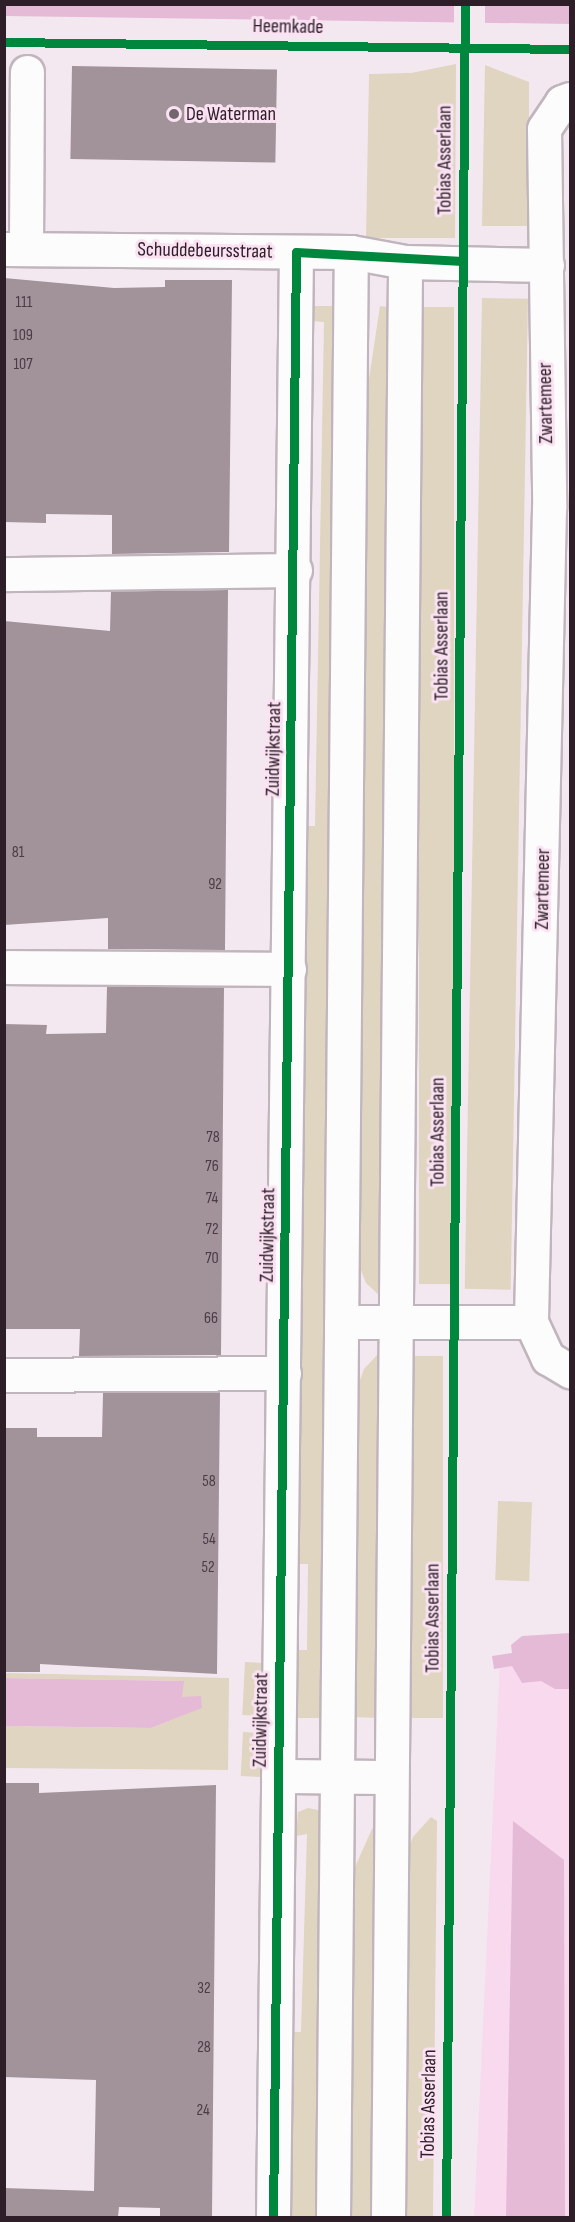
<!DOCTYPE html>
<style>
body{margin:0}
#map{position:relative;width:575px;height:2222px;overflow:hidden;background:#f4e8f0;font-family:"Sofia Sans Condensed",sans-serif}
div>[style]{position:absolute}
.built>*{inset:0;background:#f8d9ee}
.green>*{inset:0;background:#dfd5c0;transform-origin:0 0}
.water>*{inset:0;background:#e5bad7}
.pier>*{inset:0;background:#f4e8f0;transform-origin:0 0}
.building>*{inset:0;background:#a2929a;transform-origin:0 0}
.roads{filter:drop-shadow(2px 0 #c1b5bd) drop-shadow(-2px 0 #c1b5bd) drop-shadow(0 2px #c1b5bd) drop-shadow(0 -2px #c1b5bd)}
.minor>*{height:33px;margin:-16.5px;padding:0 16.5px;transform-origin:16.5px;border-radius:16.5px;background:#fdfcfd}
.cycleway>*{height:9px;margin:-4.5px;padding:0 4.5px;transform-origin:4.5px;border-radius:4.5px;background:#00873e}
.dots>*{width:16px;height:16px;translate:-50% -50%;box-sizing:border-box;border:3px solid #fae2f2;border-radius:50%}
span{translate:-50% -50%;white-space:nowrap;text-align:center;line-height:1.15;-webkit-text-stroke:6px #fae2f2;paint-order:stroke}
.number-label{font-size:16px;color:#4a3b44}
.number-label span{-webkit-text-stroke-width:0}
.street-label{font-size:20px;color:#2d1e28}
.poi-label{font-size:20px;color:#2d1e28}
.left{translate:0 -50%;text-align:left}
.frame{position:absolute;inset:0;border:6px solid #2d1e28;pointer-events:none}
</style>
<div id="map">
<div class="built">
<div style="clip-path:polygon(570px 1659px,570px 2217px,474px 2218px,500px 1660px)"></div>
</div>
<div class="green">
<div style="clip-path:polygon(456px 64px,455px 238px,366px 238px,369px 74px,411px 73px)"></div>
<div style="clip-path:polygon(485px 65px,529px 82px,529px 226px,482px 226px)"></div>
<div style="left:482px;top:298px;width:46px;height:991px;rotate:1deg"></div>
<div style="clip-path:polygon(310px 306px,342px 306px,328px 1718px,296px 1718px,296px 1650px,307px 1650px,308px 1564px,298px 1564px,304px 826px,315px 826px,324px 322px,311px 321px)"></div>
<div style="clip-path:polygon(380px 306px,396px 308px,380px 1296px,366px 1283px,355px 1255px,367px 392px)"></div>
<div style="left:419px;top:307px;width:35px;height:977px"></div>
<div style="clip-path:polygon(379px 1353px,381px 1718px,351px 1717px,353px 1399px,364px 1369px)"></div>
<div style="left:443px;top:1356px;width:362px;height:34px;rotate:90deg"></div>
<div style="left:498px;top:1501px;width:34px;height:79px;rotate:2deg"></div>
<div style="left:245px;top:1662px;width:22px;height:53px;rotate:3deg"></div>
<div style="clip-path:polygon(5px 1673px,229px 1678px,228px 1770px,5px 1768px,5px 1726px,151px 1728px,201px 1708px,181px 1697px,183px 1681px,5px 1678px)"></div>
<div style="left:243px;top:1732px;width:22px;height:44px;rotate:3deg"></div>
<div style="clip-path:polygon(308px 1808px,323px 1811px,318px 2217px,291px 2218px,292px 2032px,301px 2032px,307px 1834px,296px 1836px,298px 1812px)"></div>
<div style="clip-path:polygon(431px 1817px,437px 1821px,433px 2217px,400px 2218px,403px 1864px,413px 1837px)"></div>
<div style="clip-path:polygon(373px 1827px,378px 1827px,376px 2217px,347px 2218px,349px 1880px)"></div>
</div>
<div class="water">
<div style="clip-path:polygon(5px 4px,570px 5px,570px 24px,5px 16px)"></div>
<div style="clip-path:polygon(570px 1633px,570px 1689px,555px 1689px,541px 1681px,522px 1683px,512px 1666px,494px 1669px,492px 1656px,512px 1653px,511px 1645px,522px 1636px)"></div>
<div style="clip-path:polygon(5px 1678px,184px 1681px,182px 1697px,201px 1696px,202px 1708px,151px 1728px,5px 1726px)"></div>
<div style="clip-path:polygon(513px 1821px,564px 1860px,565px 2217px,506px 2217px)"></div>
</div>
<div class="pier">
<div style="left:454px;top:5px;width:31px;height:21px"></div>
</div>
<div class="building">
<div style="left:72px;top:66px;width:205px;height:93px;rotate:1deg"></div>
<div style="clip-path:polygon(4px 278px,114px 288px,165px 287px,165px 280px,232px 280px,229px 552px,112px 554px,112px 515px,46px 514px,46px 523px,4px 522px)"></div>
<div style="clip-path:polygon(228px 590px,225px 950px,108px 949px,108px 918px,4px 925px,4px 621px,110px 631px,111px 591px)"></div>
<div style="clip-path:polygon(107px 986px,224px 987px,221px 1355px,79px 1356px,80px 1329px,4px 1329px,4px 1024px,47px 1025px,46px 1034px,106px 1033px)"></div>
<div style="clip-path:polygon(220px 1392px,217px 1674px,40px 1664px,40px 1672px,4px 1672px,4px 1428px,37px 1428px,37px 1437px,102px 1437px,103px 1393px)"></div>
<div style="clip-path:polygon(4px 1783px,39px 1783px,39px 1793px,216px 1785px,212px 2217px,160px 2217px,160px 2208px,119px 2207px,118px 2217px,4px 2217px,4px 2188px,94px 2191px,96px 2080px,4px 2077px)"></div>
</div>
<div class="roads">
<div class="minor">
<div style="left:570px;top:99px;width:9px;rotate:159deg"></div>
<div style="left:562px;top:102px;width:32px;rotate:124deg"></div>
<div style="left:544px;top:129px;width:379px;rotate:89.2deg"></div>
<div style="left:549px;top:508px;width:814px;rotate:91.27deg"></div>
<div style="left:531px;top:1322px;width:40px;rotate:65deg"></div>
<div style="left:548px;top:1358px;width:26px;rotate:31deg"></div>
<div style="left:4px;top:249px;width:347px;rotate:0.5deg"></div>
<div style="left:351px;top:252px;width:55px;rotate:10.5deg"></div>
<div style="left:405px;top:262px;width:142px;rotate:1.2deg"></div>
<div style="left:26px;top:249px;width:177px;rotate:-89.7deg"></div>
<div style="left:7px;top:574px;width:288px;rotate:-0.8deg"></div>
<div style="left:8px;top:967px;width:281px;rotate:0.4deg"></div>
<div style="left:341px;top:1322px;width:190px"></div>
<div style="left:4px;top:1375px;width:280px;rotate:-0.4deg"></div>
<div style="left:278px;top:1776px;width:113px;rotate:0.5deg"></div>
<div style="left:273px;top:2218px;width:1966px;rotate:-89.33deg"></div>
<div style="left:333px;top:2218px;width:1966px;rotate:-89.48deg"></div>
<div style="left:388px;top:2218px;width:1956px;rotate:-89.5deg"></div>
</div>
</div>
<div class="cycleway">
<div style="left:4px;top:42px;width:566px;rotate:0.71deg"></div>
<div style="left:273px;top:2218px;width:1966px;rotate:-89.33deg"></div>
<div style="left:296px;top:252px;width:167px;rotate:3.1deg"></div>
<div style="left:446px;top:2218px;width:2214px;rotate:-89.51deg"></div>
</div>
<div class="dots">
<div style="left:174px;top:114px;background:#73656e"></div>
</div>
<div class="number-label">
<span style="left:24px;top:303px">111</span>
<span style="left:23px;top:336px">109</span>
<span style="left:23px;top:365px">107</span>
<span style="left:18px;top:853px">81</span>
<span style="left:215px;top:885px">92</span>
<span style="left:213px;top:1138px">78</span>
<span style="left:212px;top:1167px">76</span>
<span style="left:212px;top:1199px">74</span>
<span style="left:212px;top:1230px">72</span>
<span style="left:212px;top:1259px">70</span>
<span style="left:211px;top:1319px">66</span>
<span style="left:209px;top:1482px">58</span>
<span style="left:209px;top:1540px">54</span>
<span style="left:208px;top:1568px">52</span>
<span style="left:204px;top:1989px">32</span>
<span style="left:204px;top:2048px">28</span>
<span style="left:203px;top:2111px">24</span>
</div>
<div class="street-label">
<span style="left:288px;top:27px;rotate:1deg">Heemkade</span>
<span style="left:445px;top:160px;rotate:-90deg">Tobias Asserlaan</span>
<span style="left:205px;top:251px;rotate:1deg">Schuddebeursstraat</span>
<span style="left:546px;top:403px;rotate:-91deg">Zwartemeer</span>
<span style="left:442px;top:646px;rotate:-90deg">Tobias Asserlaan</span>
<span style="left:274px;top:749px;rotate:-89deg">Zuidwijkstraat</span>
<span style="left:543px;top:889px;rotate:-89deg">Zwartemeer</span>
<span style="left:438px;top:1132px;rotate:-90deg">Tobias Asserlaan</span>
<span style="left:268px;top:1235px;rotate:-89deg">Zuidwijkstraat</span>
<span style="left:433px;top:1618px;rotate:-90deg">Tobias Asserlaan</span>
<span style="left:261px;top:1720px;rotate:-89deg">Zuidwijkstraat</span>
<span style="left:429px;top:2104px;rotate:-89deg">Tobias Asserlaan</span>
</div>
<div class="poi-label">
<span class="left" style="left:186px;top:114px">De Waterman</span>
</div>
<div class="frame"></div>
</div>
